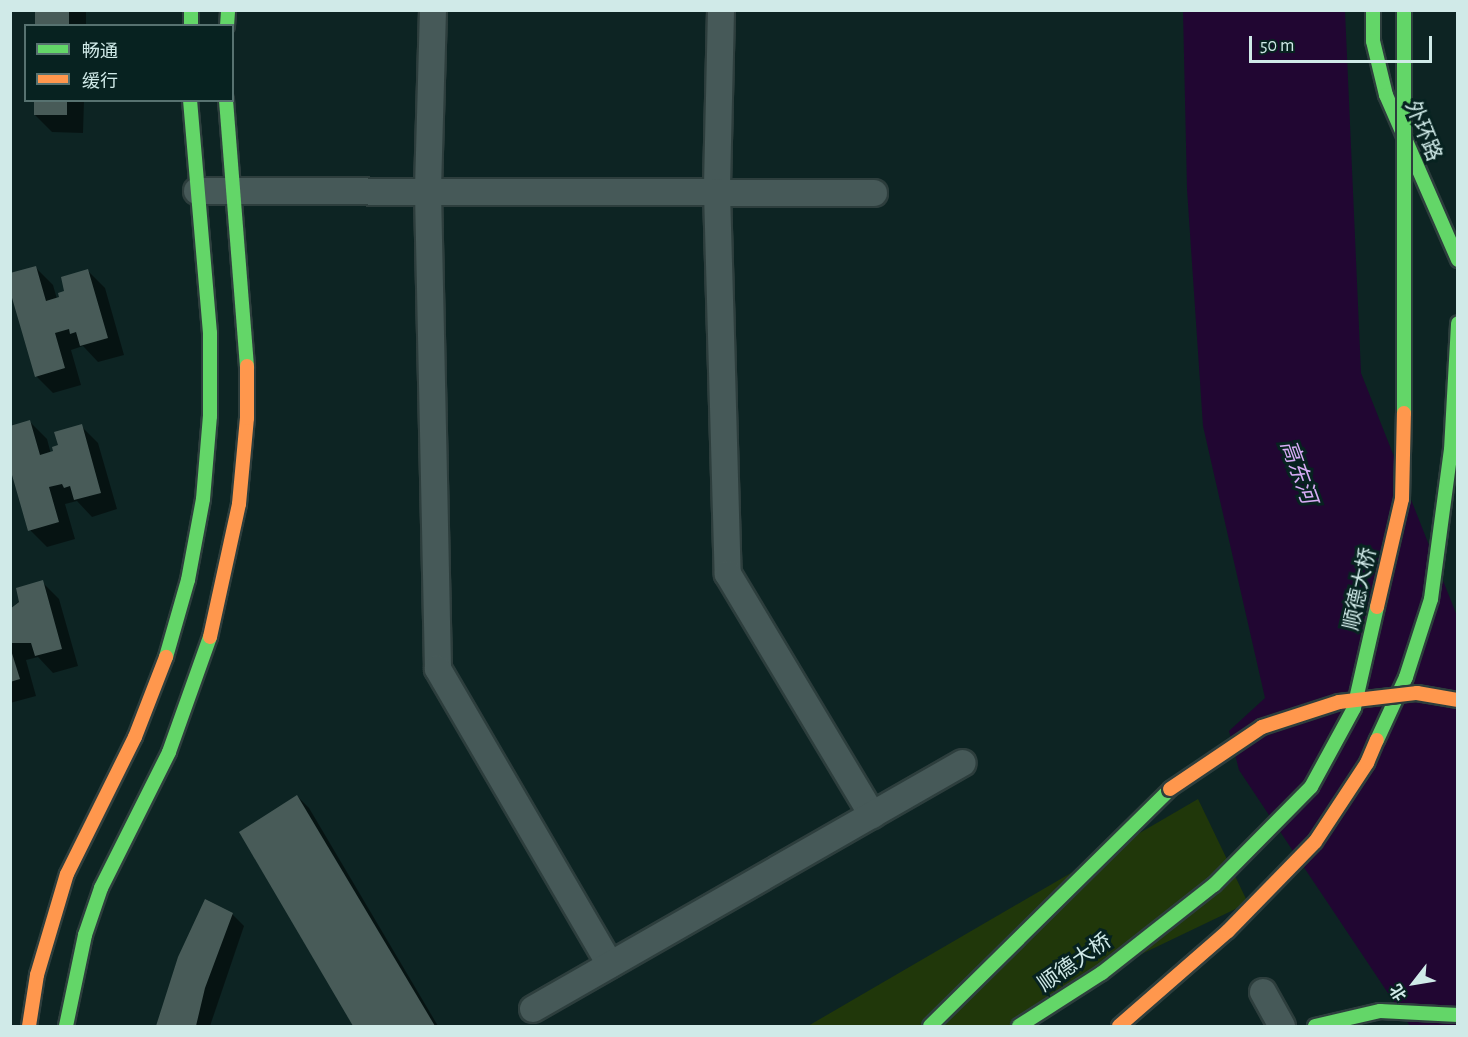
<!DOCTYPE html>
<meta charset="utf-8">
<style>
body{margin:0}
#map{position:relative;width:1468px;height:1037px;overflow:hidden;background:#0d2423;font-family:"Alegreya Sans","Noto Sans SC",sans-serif}
div>[style]{position:absolute}
.green>*{inset:0;background:#20370a}
.water>*{inset:0;background:#210632}
.shadow>*{inset:0;background:#0007;transform-origin:0 0}
.building>*{inset:0;background:#485b58;transform-origin:0 0}
.roads{filter:drop-shadow(2px 0 #2d3e3d) drop-shadow(-2px 0 #2d3e3d) drop-shadow(0 2px #2d3e3d) drop-shadow(0 -2px #2d3e3d)}
.street>*{height:26px;margin:-13px;padding:0 13px;transform-origin:13px;border-radius:13px;background:#465958}
.fast>*{height:14px;margin:-7px;padding:0 7px;transform-origin:7px;border-radius:7px;background:#63d668}
.slow>*{height:14px;margin:-7px;padding:0 7px;transform-origin:7px;border-radius:7px;background:#ff974d}
.bridges{filter:drop-shadow(2px 0 #2d3e3d) drop-shadow(-2px 0 #2d3e3d) drop-shadow(0 2px #2d3e3d) drop-shadow(0 -2px #2d3e3d)}
.fast-bridge>*{height:14px;margin:-7px;padding:0 7px;transform-origin:7px;border-radius:7px;background:#63d668}
.slow-bridge>*{height:14px;margin:-7px;padding:0 7px;transform-origin:7px;border-radius:7px;background:#ff974d}
span{translate:-50% -50%;white-space:nowrap;text-align:center;line-height:1.15;-webkit-text-stroke:6px #072220;paint-order:stroke}
.street-label{font-size:21px;color:#d0eae8}
.water-label{font-size:22px;color:#d7acf5;font-style:italic}
.frame{position:absolute;inset:0;border:12px solid #d0eae8;pointer-events:none}
.legend{position:absolute;left:24px;top:24px;width:210px;height:78px;box-sizing:border-box;background:#072220;border:2px solid #577270;margin:0;padding:8px 10px;list-style:none;font-size:18px;color:#d0eae8}
.legend li{display:flex;align-items:center;gap:12px;height:30px}
.legend b{width:30px;border:2px solid #577270}
.north{position:absolute;left:1384px;top:953px;width:60px;height:60px;-webkit-text-stroke:4px #072220;paint-order:stroke;rotate:239deg;font-size:16px;font-weight:700;line-height:24px;text-align:center;color:#d0eae8}
.north::after{content:'';display:block;margin:auto;width:21px;height:27px;background:#d0eae8;clip-path:polygon(50% 0,100% 100%,50% 72%,0 100%)}
.scale{position:absolute;left:1249px;top:36px;width:183px;height:27px;box-sizing:border-box;border:3px solid #d0eae8;border-top:0;padding-left:8px;font-size:18px;line-height:21px;white-space:nowrap;color:#d0eae8;-webkit-text-stroke:4px #072220;paint-order:stroke}
</style>
<div id="map">
<div class="green">
<div style="clip-path:polygon(1198px 799px,1248px 903px,1102px 973px,1019px 1026px,808px 1026px)"></div>
</div>
<div class="water">
<div style="clip-path:polygon(1183px 11px,1345px 11px,1361px 373px,1457px 616px,1457px 1026px,1410px 1026px,1239px 770px,1229px 731px,1265px 698px,1203px 426px,1187px 189px)"></div>
</div>
<div class="shadow">
<div style="left:37px;top:10px;width:49px;height:16px"></div>
<div style="clip-path:polygon(35px 100px,84px 100px,83px 133px,52px 132px,35px 115px)"></div>
<div style="clip-path:polygon(36px 268px,53px 285px,57px 299px,88px 271px,105px 288px,124px 355px,98px 362px,83px 346px,71px 350px,81px 385px,53px 393px,36px 376px)"></div>
<div style="clip-path:polygon(30px 422px,47px 439px,51px 454px,81px 426px,98px 443px,117px 509px,92px 517px,77px 501px,65px 504px,75px 539px,47px 547px,30px 530px)"></div>
<div style="clip-path:polygon(42px 582px,59px 599px,78px 666px,53px 673px,38px 657px,26px 660px,36px 696px,10px 703px,10px 605px,12px 610px,16px 609px,15px 605px)"></div>
<div style="clip-path:polygon(297px 796px,309px 808px,438px 1026px,354px 1026px,241px 833px)"></div>
<div style="clip-path:polygon(232px 914px,244px 926px,210px 1026px,157px 1026px)"></div>
</div>
<div class="building">
<div style="left:35px;top:10px;width:34px;height:16px"></div>
<div style="left:34px;top:100px;width:33px;height:15px"></div>
<div style="clip-path:polygon(36px 266px,46px 301px,59px 297px,58px 293px,64px 291px,61px 277px,88px 269px,108px 338px,80px 346px,76px 332px,70px 334px,69px 329px,55px 333px,65px 368px,35px 377px,10px 291px,10px 273px)"></div>
<div style="clip-path:polygon(30px 420px,40px 455px,53px 451px,52px 447px,58px 445px,54px 432px,82px 424px,101px 493px,74px 500px,70px 486px,64px 488px,62px 484px,49px 487px,59px 522px,28px 531px,10px 468px,10px 426px)"></div>
<div style="clip-path:polygon(43px 580px,62px 649px,35px 656px,31px 643px,10px 643px,10px 609px,19px 602px,16px 588px)"></div>
<div style="clip-path:polygon(10px 647px,20px 679px,10px 682px)"></div>
<div style="clip-path:polygon(297px 795px,435px 1026px,353px 1026px,239px 832px)"></div>
<div style="clip-path:polygon(205px 899px,233px 913px,205px 988px,196px 1026px,156px 1026px,178px 957px)"></div>
</div>
<div class="roads">
<div class="street">
<div style="left:433px;top:10px;width:182px;rotate:91.6deg"></div>
<div style="left:428px;top:192px;width:477px;rotate:88.8deg"></div>
<div style="left:438px;top:669px;width:342px;rotate:59.8deg"></div>
<div style="left:721px;top:10px;width:182px;rotate:91.3deg"></div>
<div style="left:717px;top:192px;width:382px;rotate:88.4deg"></div>
<div style="left:728px;top:574px;width:281px;rotate:59.1deg"></div>
<div style="left:197px;top:191px;width:677px;rotate:0.17deg"></div>
<div style="left:1263px;top:992px;width:39px;rotate:61deg"></div>
<div style="left:533px;top:1009px;width:495px;rotate:-29.8deg"></div>
</div>
<div class="fast">
<div style="left:191px;top:10px;width:16px;rotate:90deg"></div>
<div style="left:1373px;top:10px;width:31px;rotate:90deg"></div>
<div style="left:1373px;top:41px;width:56px;rotate:76.5deg"></div>
<div style="left:1386px;top:95px;width:180px;rotate:66.4deg"></div>
<div style="left:227px;top:26px;width:16px;rotate:-86deg"></div>
<div style="left:226px;top:100px;width:267px;rotate:85.5deg"></div>
<div style="left:166px;top:657px;width:80px;rotate:-74.1deg"></div>
<div style="left:188px;top:580px;width:82px;rotate:-79.5deg"></div>
<div style="left:203px;top:499px;width:83px;rotate:-85.2deg"></div>
<div style="left:210px;top:416px;width:83px;rotate:-90deg"></div>
<div style="left:210px;top:333px;width:234px;rotate:-94.9deg"></div>
<div style="left:1377px;top:740px;width:69px;rotate:-65.3deg"></div>
<div style="left:1406px;top:677px;width:82px;rotate:-72.2deg"></div>
<div style="left:1431px;top:599px;width:150px;rotate:-82.4deg"></div>
<div style="left:1451px;top:450px;width:127px;rotate:-86.8deg"></div>
<div style="left:66px;top:1026px;width:93px;rotate:-78.2deg"></div>
<div style="left:85px;top:935px;width:50px;rotate:-71.2deg"></div>
<div style="left:101px;top:888px;width:152px;rotate:-63.4deg"></div>
<div style="left:169px;top:752px;width:122px;rotate:-70.4deg"></div>
<div style="left:930px;top:1026px;width:337px;rotate:-44.6deg"></div>
<div style="left:1315px;top:1026px;width:67px;rotate:-13deg"></div>
<div style="left:1380px;top:1011px;width:78px;rotate:2.9deg"></div>
</div>
<div class="slow">
<div style="left:210px;top:637px;width:136px;rotate:-77.7deg"></div>
<div style="left:239px;top:504px;width:86px;rotate:-84.7deg"></div>
<div style="left:247px;top:418px;width:52px;rotate:-90deg"></div>
<div style="left:29px;top:1026px;width:52px;rotate:-81.1deg"></div>
<div style="left:37px;top:975px;width:105px;rotate:-73.5deg"></div>
<div style="left:67px;top:874px;width:153px;rotate:-63.6deg"></div>
<div style="left:135px;top:737px;width:86px;rotate:-68.8deg"></div>
<div style="left:1119px;top:1026px;width:145px;rotate:-41.1deg"></div>
<div style="left:1228px;top:931px;width:124px;rotate:-45.7deg"></div>
<div style="left:1315px;top:842px;width:95px;rotate:-56.6deg"></div>
<div style="left:1367px;top:763px;width:25px;rotate:-67deg"></div>
</div>
</div>
<div class="bridges">
<div class="fast-bridge">
<div style="left:1404px;top:10px;width:403px;rotate:90deg"></div>
<div style="left:1019px;top:1026px;width:98px;rotate:-32.6deg"></div>
<div style="left:1102px;top:973px;width:142px;rotate:-38.2deg"></div>
<div style="left:1214px;top:885px;width:138px;rotate:-45.3deg"></div>
<div style="left:1311px;top:787px;width:90px;rotate:-61.4deg"></div>
<div style="left:1354px;top:708px;width:104px;rotate:-77.2deg"></div>
</div>
<div class="slow-bridge">
<div style="left:1377px;top:607px;width:111px;rotate:-77deg"></div>
<div style="left:1402px;top:499px;width:86px;rotate:-88.7deg"></div>
<div style="left:1170px;top:789px;width:111px;rotate:-34deg"></div>
<div style="left:1262px;top:727px;width:81px;rotate:-18deg"></div>
<div style="left:1339px;top:702px;width:79px;rotate:-6.6deg"></div>
<div style="left:1417px;top:693px;width:42px;rotate:9.7deg"></div>
</div>
</div>
<div class="street-label">
<span style="left:1423px;top:131px;rotate:68deg">外环路</span>
<span style="left:1360px;top:589px;rotate:-77deg">顺德大桥</span>
<span style="left:1075px;top:963px;rotate:-35deg">顺德大桥</span>
</div>
<div class="water-label">
<span style="left:1298px;top:472px;rotate:70deg">高东河</span>
</div>
<div class="frame"></div>
<ul class="legend">
<li><b style="height:8px;background:#63d668"></b>畅通</li>
<li><b style="height:8px;background:#ff974d"></b>缓行</li>
</ul>
<div class="north">北</div>
<div class="scale">50 m</div>
</div>
